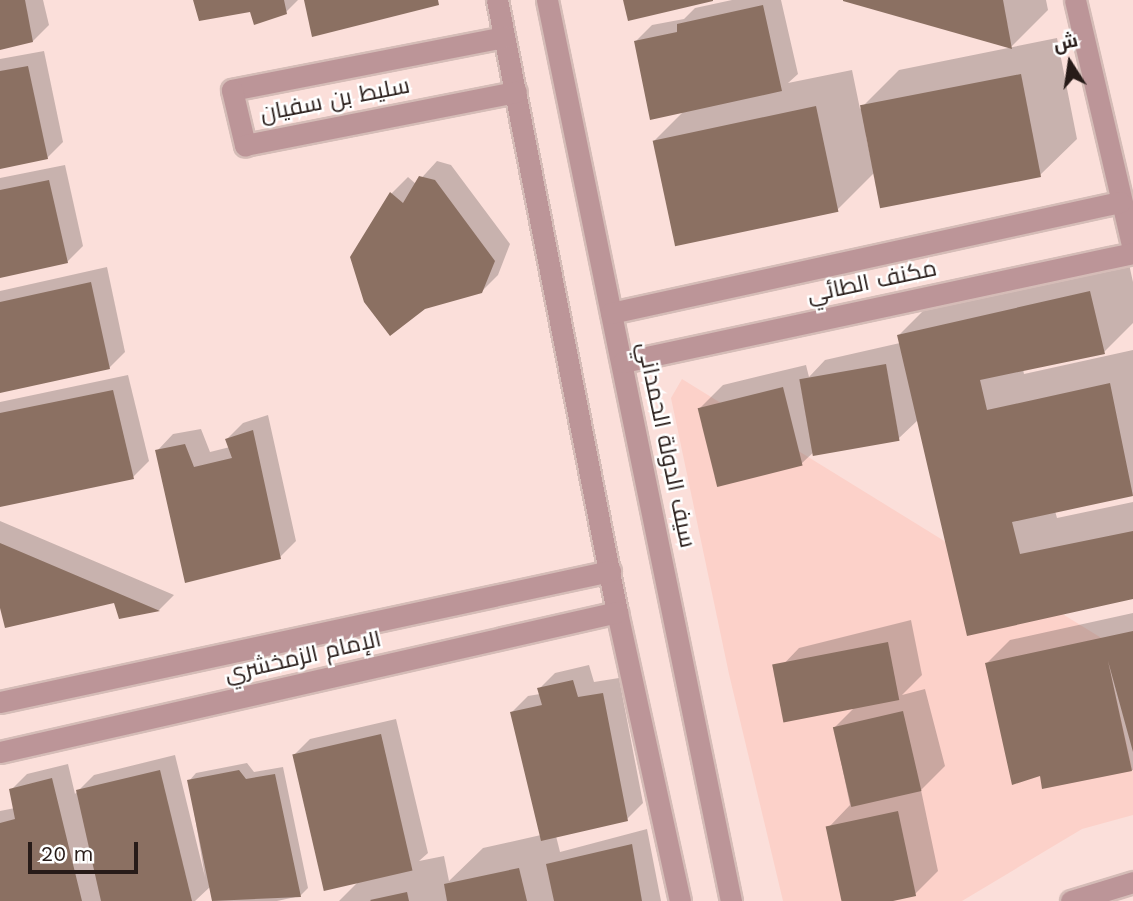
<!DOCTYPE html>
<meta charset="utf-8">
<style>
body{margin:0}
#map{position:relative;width:1133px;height:901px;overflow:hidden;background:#fbdfda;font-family:"Work Sans",Cairo,sans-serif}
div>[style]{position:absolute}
.built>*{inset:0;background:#fcd1c9}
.shadow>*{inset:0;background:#0003}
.building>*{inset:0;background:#8b7062;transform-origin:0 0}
.roads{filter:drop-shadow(2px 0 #d5bcb7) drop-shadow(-2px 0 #d5bcb7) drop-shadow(0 2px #d5bcb7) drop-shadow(0 -2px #d5bcb7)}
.minor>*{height:21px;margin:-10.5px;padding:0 10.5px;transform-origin:10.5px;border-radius:10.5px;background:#bc9598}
span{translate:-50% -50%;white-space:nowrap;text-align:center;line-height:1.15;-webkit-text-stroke:5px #fff;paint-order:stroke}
.street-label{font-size:23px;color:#271b18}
.north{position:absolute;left:1035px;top:28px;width:70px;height:70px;-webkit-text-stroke:5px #fff;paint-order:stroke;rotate:348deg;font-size:19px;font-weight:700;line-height:28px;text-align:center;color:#271b18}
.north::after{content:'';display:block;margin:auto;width:24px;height:32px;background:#271b18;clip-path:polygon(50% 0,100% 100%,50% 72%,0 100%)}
.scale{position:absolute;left:28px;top:842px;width:110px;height:32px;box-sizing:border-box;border:4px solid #271b18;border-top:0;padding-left:9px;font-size:21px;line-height:24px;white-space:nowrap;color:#271b18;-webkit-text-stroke:5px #fff;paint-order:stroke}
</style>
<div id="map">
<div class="built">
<div style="clip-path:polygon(682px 379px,1103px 639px,1133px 772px,1133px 815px,1082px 829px,962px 901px,783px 901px,729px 674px,671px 398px)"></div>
</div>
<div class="shadow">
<div style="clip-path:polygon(0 0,43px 0,49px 25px,33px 41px,0 48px)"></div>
<div style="clip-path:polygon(195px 0,298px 0,286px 12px)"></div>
<div style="clip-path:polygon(732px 0,781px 0,798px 74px,788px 83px,852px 70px,860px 109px,899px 70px,1057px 38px,1077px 139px,1040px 175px,866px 136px,874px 173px,837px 210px,654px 141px,684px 111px,636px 41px,652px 25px,684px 19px,695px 8px)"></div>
<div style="clip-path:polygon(846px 0,1046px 0,1048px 10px,1011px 47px)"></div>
<div style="clip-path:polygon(44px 51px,63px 142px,47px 158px,0 167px,0 59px)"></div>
<div style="clip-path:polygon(437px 161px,451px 165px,510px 244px,498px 275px,481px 292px,352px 257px,392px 193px,408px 177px,416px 184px)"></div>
<div style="clip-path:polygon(65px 165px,83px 246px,67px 262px,0 276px,0 178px)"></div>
<div style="clip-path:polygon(1127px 255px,1133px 282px,1133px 323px,1104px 352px,1023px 369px,1024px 374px,1133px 350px,1133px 495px,1055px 511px,1057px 518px,1133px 502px,1133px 597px,968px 634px,918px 420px,898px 439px,818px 448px,801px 464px,700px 408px,723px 385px,806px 365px,809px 377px,825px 360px,900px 343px,898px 336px,935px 299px)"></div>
<div style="clip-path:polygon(107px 267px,125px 352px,109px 368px,0 391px,0 291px)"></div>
<div style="clip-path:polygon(128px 375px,149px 461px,133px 477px,0 505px,0 402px)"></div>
<div style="clip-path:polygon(268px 415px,296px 541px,280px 557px,157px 451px,173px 434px,201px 429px,210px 452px,230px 447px,227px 439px,243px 423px)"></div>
<div style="clip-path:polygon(0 521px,174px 595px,159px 610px,120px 617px,115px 601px,0 602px)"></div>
<div style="clip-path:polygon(1133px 613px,1133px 770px,1044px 787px,1042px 773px,987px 663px,1010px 640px)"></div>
<div style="clip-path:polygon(911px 620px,922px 675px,902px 695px,925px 689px,945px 766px,921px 790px,938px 871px,915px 894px,843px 901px,828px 828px,850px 805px,834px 728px,855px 707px,776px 672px,799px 648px)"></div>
<div style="clip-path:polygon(589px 665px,594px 682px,619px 678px,643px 803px,627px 819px,556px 836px,560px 852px,647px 829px,661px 901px,339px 901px,358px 882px,294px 755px,310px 739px,396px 719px,428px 853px,419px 861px,444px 856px,449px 881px,483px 848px,541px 835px,512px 712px,528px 696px,540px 694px,539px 689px,555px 673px)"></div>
<div style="clip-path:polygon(175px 755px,205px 877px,189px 781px,196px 773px,247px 763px,254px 772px,283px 767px,308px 888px,300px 896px,277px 901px,214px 901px,211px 886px,195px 901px,0 901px,0 811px,15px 808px,11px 790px,27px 774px,68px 764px,75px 794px,94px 775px)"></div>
</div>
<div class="building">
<div style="clip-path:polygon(0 0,25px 0,33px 42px,0 50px)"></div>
<div style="clip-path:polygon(193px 0,284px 0,287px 14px,254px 25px,250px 12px,199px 21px)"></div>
<div style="clip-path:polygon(304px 0,438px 0,439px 5px,312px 37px)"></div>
<div style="clip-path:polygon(623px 0,713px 0,713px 1px,628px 21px)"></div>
<div style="clip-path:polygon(843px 0,1003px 0,1012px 49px,843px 1px)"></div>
<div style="clip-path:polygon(763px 5px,782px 91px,650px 120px,634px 41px,677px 32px,677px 24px)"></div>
<div style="clip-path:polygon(28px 66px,48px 159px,0 169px,0 71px)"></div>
<div style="left:1021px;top:74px;width:105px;height:164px;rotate:79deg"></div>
<div style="left:816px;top:106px;width:108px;height:167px;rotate:78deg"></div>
<div style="clip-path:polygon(419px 176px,435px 180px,495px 261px,482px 293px,425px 309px,390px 336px,364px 302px,350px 257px,390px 192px,403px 203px)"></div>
<div style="clip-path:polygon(49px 180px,68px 263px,0 278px,0 190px)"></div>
<div style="clip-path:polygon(91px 282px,110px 369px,0 393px,0 302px)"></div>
<div style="clip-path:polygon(1090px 291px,1105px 354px,980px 380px,987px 410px,1110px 383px,1133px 496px,1012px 522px,1020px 554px,1133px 531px,1133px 599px,967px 636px,897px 335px)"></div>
<div style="left:886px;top:364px;width:78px;height:88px;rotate:80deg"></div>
<div style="left:783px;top:387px;width:81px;height:88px;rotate:76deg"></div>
<div style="clip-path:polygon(113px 390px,134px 479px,0 507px,0 413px)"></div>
<div style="clip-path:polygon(253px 430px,281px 559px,185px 583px,155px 450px,185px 444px,194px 467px,232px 458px,225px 439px)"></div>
<div style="clip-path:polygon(0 543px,160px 611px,119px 619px,114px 603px,5px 628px,0 608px)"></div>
<div style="clip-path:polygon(1133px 631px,1133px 752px,1108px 661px,1132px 771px,1042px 789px,1040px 776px,1012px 785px,985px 663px)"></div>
<div style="left:888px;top:642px;width:59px;height:118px;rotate:79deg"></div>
<div style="clip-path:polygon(573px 680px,578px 697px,603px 693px,628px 821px,541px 841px,510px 712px,542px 705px,537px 688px)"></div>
<div style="left:903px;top:711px;width:82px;height:72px;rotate:77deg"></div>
<div style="left:381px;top:734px;width:140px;height:91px;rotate:77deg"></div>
<div style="clip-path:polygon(160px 770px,192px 901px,101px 901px,76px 790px)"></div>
<div style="clip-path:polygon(239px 770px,246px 779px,275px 774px,301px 897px,212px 901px,187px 780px)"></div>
<div style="clip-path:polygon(52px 778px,82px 901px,0 901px,0 823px,15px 819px,9px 789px)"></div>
<div style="left:898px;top:811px;width:87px;height:74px;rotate:78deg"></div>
<div style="clip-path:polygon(632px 844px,642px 901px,554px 901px,546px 864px)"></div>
<div style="clip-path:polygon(519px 868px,527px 901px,447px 901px,444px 884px)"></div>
<div style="clip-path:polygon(407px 892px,409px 901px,371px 901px,370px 900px)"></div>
</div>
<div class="roads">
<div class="minor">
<div style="left:497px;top:0;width:624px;rotate:78.91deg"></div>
<div style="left:617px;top:612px;width:296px;rotate:77.7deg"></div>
<div style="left:547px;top:0;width:920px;rotate:78.46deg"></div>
<div style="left:1075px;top:0;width:256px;rotate:76.9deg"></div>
<div style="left:504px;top:37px;width:277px;rotate:169deg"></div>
<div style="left:232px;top:90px;width:57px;rotate:76.7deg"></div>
<div style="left:245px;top:145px;width:276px;rotate:-11.1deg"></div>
<div style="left:611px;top:313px;width:521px;rotate:-12.3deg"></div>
<div style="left:623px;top:362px;width:522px;rotate:-12.06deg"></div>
<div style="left:0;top:702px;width:624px;rotate:-12.12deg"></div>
<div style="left:0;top:752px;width:633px;rotate:-12.78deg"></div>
<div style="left:1071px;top:901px;width:65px;rotate:-17deg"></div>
</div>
</div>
<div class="street-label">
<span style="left:335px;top:100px;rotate:-11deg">سليط بن سفيان</span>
<span style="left:872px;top:282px;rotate:-12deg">مكنف الطائي</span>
<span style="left:666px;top:445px;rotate:78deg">سيف الدولة الحمداني</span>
<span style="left:303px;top:657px;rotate:-13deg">الإمام الزمخشري</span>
</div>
<div class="north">ش</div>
<div class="scale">20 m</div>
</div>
